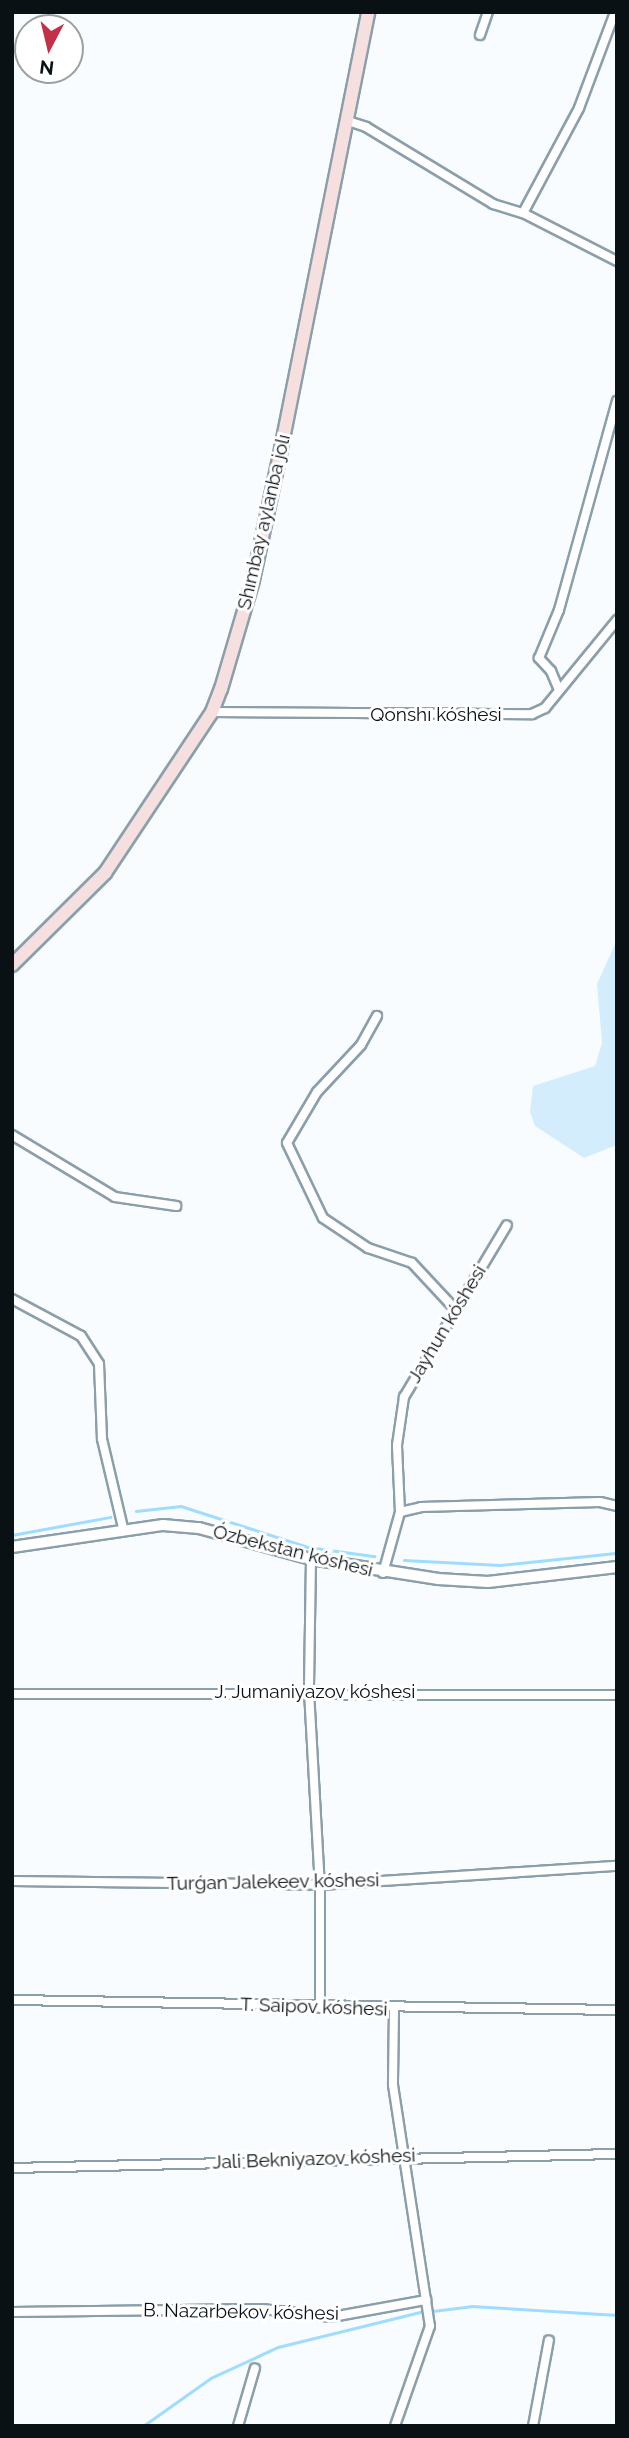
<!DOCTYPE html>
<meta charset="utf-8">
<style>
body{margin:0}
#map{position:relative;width:629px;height:2438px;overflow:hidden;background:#f8fcff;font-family:Raleway,sans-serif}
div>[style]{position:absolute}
.green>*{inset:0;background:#d4edfc}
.stream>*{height:2.5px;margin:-1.25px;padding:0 1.25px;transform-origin:1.25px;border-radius:1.25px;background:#a0dcfe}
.roads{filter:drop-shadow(2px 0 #8b9fab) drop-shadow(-2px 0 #8b9fab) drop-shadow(0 2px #8b9fab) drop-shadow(0 -2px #8b9fab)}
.minor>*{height:8px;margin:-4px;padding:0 4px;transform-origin:4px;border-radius:4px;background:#fff}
.tertiary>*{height:10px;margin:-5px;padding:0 5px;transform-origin:5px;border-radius:5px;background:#fff}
.secondary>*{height:12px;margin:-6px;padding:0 6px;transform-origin:6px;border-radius:6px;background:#f6dfdf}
span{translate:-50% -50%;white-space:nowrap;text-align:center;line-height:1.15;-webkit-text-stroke:6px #fff;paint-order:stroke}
.street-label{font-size:19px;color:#0a1115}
.frame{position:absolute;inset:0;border:14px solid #0a1115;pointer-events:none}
.north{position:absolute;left:14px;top:14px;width:70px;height:70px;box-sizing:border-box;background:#fff;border:2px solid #9da0a1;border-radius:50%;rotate:187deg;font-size:19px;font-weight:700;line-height:28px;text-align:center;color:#0a1115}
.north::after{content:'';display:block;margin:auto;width:24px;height:32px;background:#c23147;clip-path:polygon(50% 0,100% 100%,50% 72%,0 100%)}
</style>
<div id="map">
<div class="green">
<div style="clip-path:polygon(617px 940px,617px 1145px,584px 1158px,535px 1126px,530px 1112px,533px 1086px,595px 1066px,602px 1043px,597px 984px)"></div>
</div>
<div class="stream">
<div style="left:136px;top:1511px;width:45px;rotate:-6.3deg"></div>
<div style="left:181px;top:1506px;width:133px;rotate:17.9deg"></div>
<div style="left:308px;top:1547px;width:67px;rotate:7.8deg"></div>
<div style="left:12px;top:1535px;width:100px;rotate:-10.4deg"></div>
<div style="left:404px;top:1560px;width:96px;rotate:3deg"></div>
<div style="left:500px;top:1565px;width:118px;rotate:-5.9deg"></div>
<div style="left:433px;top:2311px;width:38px;rotate:-7deg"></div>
<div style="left:471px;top:2306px;width:146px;rotate:3.5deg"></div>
<div style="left:143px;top:2426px;width:83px;rotate:-35.2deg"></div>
<div style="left:211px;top:2378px;width:74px;rotate:-24.8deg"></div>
<div style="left:278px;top:2347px;width:146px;rotate:-13.8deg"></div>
</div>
<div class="roads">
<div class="minor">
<div style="left:480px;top:35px;width:24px;rotate:-71deg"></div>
<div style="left:348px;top:121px;width:19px;rotate:18deg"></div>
<div style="left:366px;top:127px;width:149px;rotate:31.2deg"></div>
<div style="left:493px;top:204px;width:31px;rotate:17deg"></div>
<div style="left:523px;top:213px;width:106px;rotate:27.1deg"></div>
<div style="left:523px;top:213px;width:119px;rotate:-61.9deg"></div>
<div style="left:579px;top:108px;width:103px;rotate:-69.4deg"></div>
<div style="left:559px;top:690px;width:21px;rotate:-113deg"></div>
<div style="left:551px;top:671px;width:18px;rotate:-133deg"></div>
<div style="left:539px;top:658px;width:52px;rotate:-67.4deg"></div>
<div style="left:559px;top:610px;width:217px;rotate:-74.5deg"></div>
<div style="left:212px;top:712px;width:320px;rotate:0.4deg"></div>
<div style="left:532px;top:714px;width:14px;rotate:-25deg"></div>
<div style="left:545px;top:708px;width:114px;rotate:-50.7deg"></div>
<div style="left:377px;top:1016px;width:33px;rotate:119deg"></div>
<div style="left:361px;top:1045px;width:64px;rotate:133.1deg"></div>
<div style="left:317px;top:1092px;width:59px;rotate:120.5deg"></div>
<div style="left:287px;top:1143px;width:83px;rotate:64.4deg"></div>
<div style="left:323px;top:1218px;width:54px;rotate:33.7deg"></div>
<div style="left:368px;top:1248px;width:46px;rotate:18.8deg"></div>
<div style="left:412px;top:1263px;width:62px;rotate:47deg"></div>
<div style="left:12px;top:1135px;width:120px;rotate:31deg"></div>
<div style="left:115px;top:1197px;width:62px;rotate:8.4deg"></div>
<div style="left:12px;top:1299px;width:78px;rotate:28.2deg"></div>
<div style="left:81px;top:1336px;width:33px;rotate:57deg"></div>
<div style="left:99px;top:1364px;width:75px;rotate:87.7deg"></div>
<div style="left:102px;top:1439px;width:91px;rotate:76.7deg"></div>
<div style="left:400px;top:1512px;width:22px;rotate:-13deg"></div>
<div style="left:421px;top:1507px;width:179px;rotate:-1.6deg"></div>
<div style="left:600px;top:1502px;width:17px;rotate:13deg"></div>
<div style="left:311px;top:1559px;width:132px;rotate:90.9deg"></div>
<div style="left:309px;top:1691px;width:194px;rotate:86.8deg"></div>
<div style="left:320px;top:1885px;width:123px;rotate:90deg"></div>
<div style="left:383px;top:1573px;width:63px;rotate:-74.4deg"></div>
<div style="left:400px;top:1512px;width:67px;rotate:-92.6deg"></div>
<div style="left:397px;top:1445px;width:49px;rotate:-81.7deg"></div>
<div style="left:404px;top:1397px;width:200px;rotate:-59.1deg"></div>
<div style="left:12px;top:1694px;width:605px;rotate:0.09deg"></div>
<div style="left:12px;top:1881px;width:308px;rotate:0.7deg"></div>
<div style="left:320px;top:1885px;width:298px;rotate:-3.7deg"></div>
<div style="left:12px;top:2000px;width:605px;rotate:0.95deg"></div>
<div style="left:394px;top:2009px;width:76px;rotate:90.8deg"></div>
<div style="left:393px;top:2085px;width:244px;rotate:81.3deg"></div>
<div style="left:430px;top:2326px;width:106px;rotate:109.3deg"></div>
<div style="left:12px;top:2168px;width:605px;rotate:-1.33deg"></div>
<div style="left:12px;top:2312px;width:250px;rotate:-0.7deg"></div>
<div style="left:262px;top:2309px;width:70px;rotate:6.5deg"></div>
<div style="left:332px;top:2317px;width:96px;rotate:-10.3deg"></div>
<div style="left:238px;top:2426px;width:60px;rotate:-73.7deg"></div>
<div style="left:533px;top:2426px;width:87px;rotate:-79.5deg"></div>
</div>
<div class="tertiary">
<div style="left:12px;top:1547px;width:153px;rotate:-8.3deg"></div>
<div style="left:163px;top:1525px;width:36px;rotate:5deg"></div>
<div style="left:199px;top:1528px;width:116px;rotate:15.5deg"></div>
<div style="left:311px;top:1559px;width:129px;rotate:8.9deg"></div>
<div style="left:438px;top:1579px;width:50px;rotate:3.4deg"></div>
<div style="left:488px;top:1582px;width:130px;rotate:-6.6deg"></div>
</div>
<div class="secondary">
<div style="left:12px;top:965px;width:131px;rotate:-44.7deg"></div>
<div style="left:105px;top:873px;width:193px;rotate:-56.4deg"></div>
<div style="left:212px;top:712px;width:25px;rotate:-69deg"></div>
<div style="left:221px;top:689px;width:114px;rotate:-73.6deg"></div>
<div style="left:253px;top:580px;width:134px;rotate:-77.9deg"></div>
<div style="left:281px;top:449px;width:446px;rotate:-78.7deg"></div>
</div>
</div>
<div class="street-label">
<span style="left:264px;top:522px;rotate:-77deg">Shımbay aylanba jolı</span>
<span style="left:436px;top:715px">Qonshı kóshesi</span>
<span style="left:447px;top:1324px;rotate:-59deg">Jayhun kóshesi</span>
<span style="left:293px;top:1551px;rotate:14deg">Ózbekstan kóshesi</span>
<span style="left:315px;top:1692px">J. Jumaniyazov kóshesi</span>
<span style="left:273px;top:1882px;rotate:-1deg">Turǵan Jalekeev kóshesi</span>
<span style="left:314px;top:2007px;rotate:2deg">T. Saipov kóshesi</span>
<span style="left:314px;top:2159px;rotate:-2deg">Jali Bekniyazov kóshesi</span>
<span style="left:241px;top:2312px;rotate:1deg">B. Nazarbekov kóshesi</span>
</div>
<div class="frame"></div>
<div class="north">N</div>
</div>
